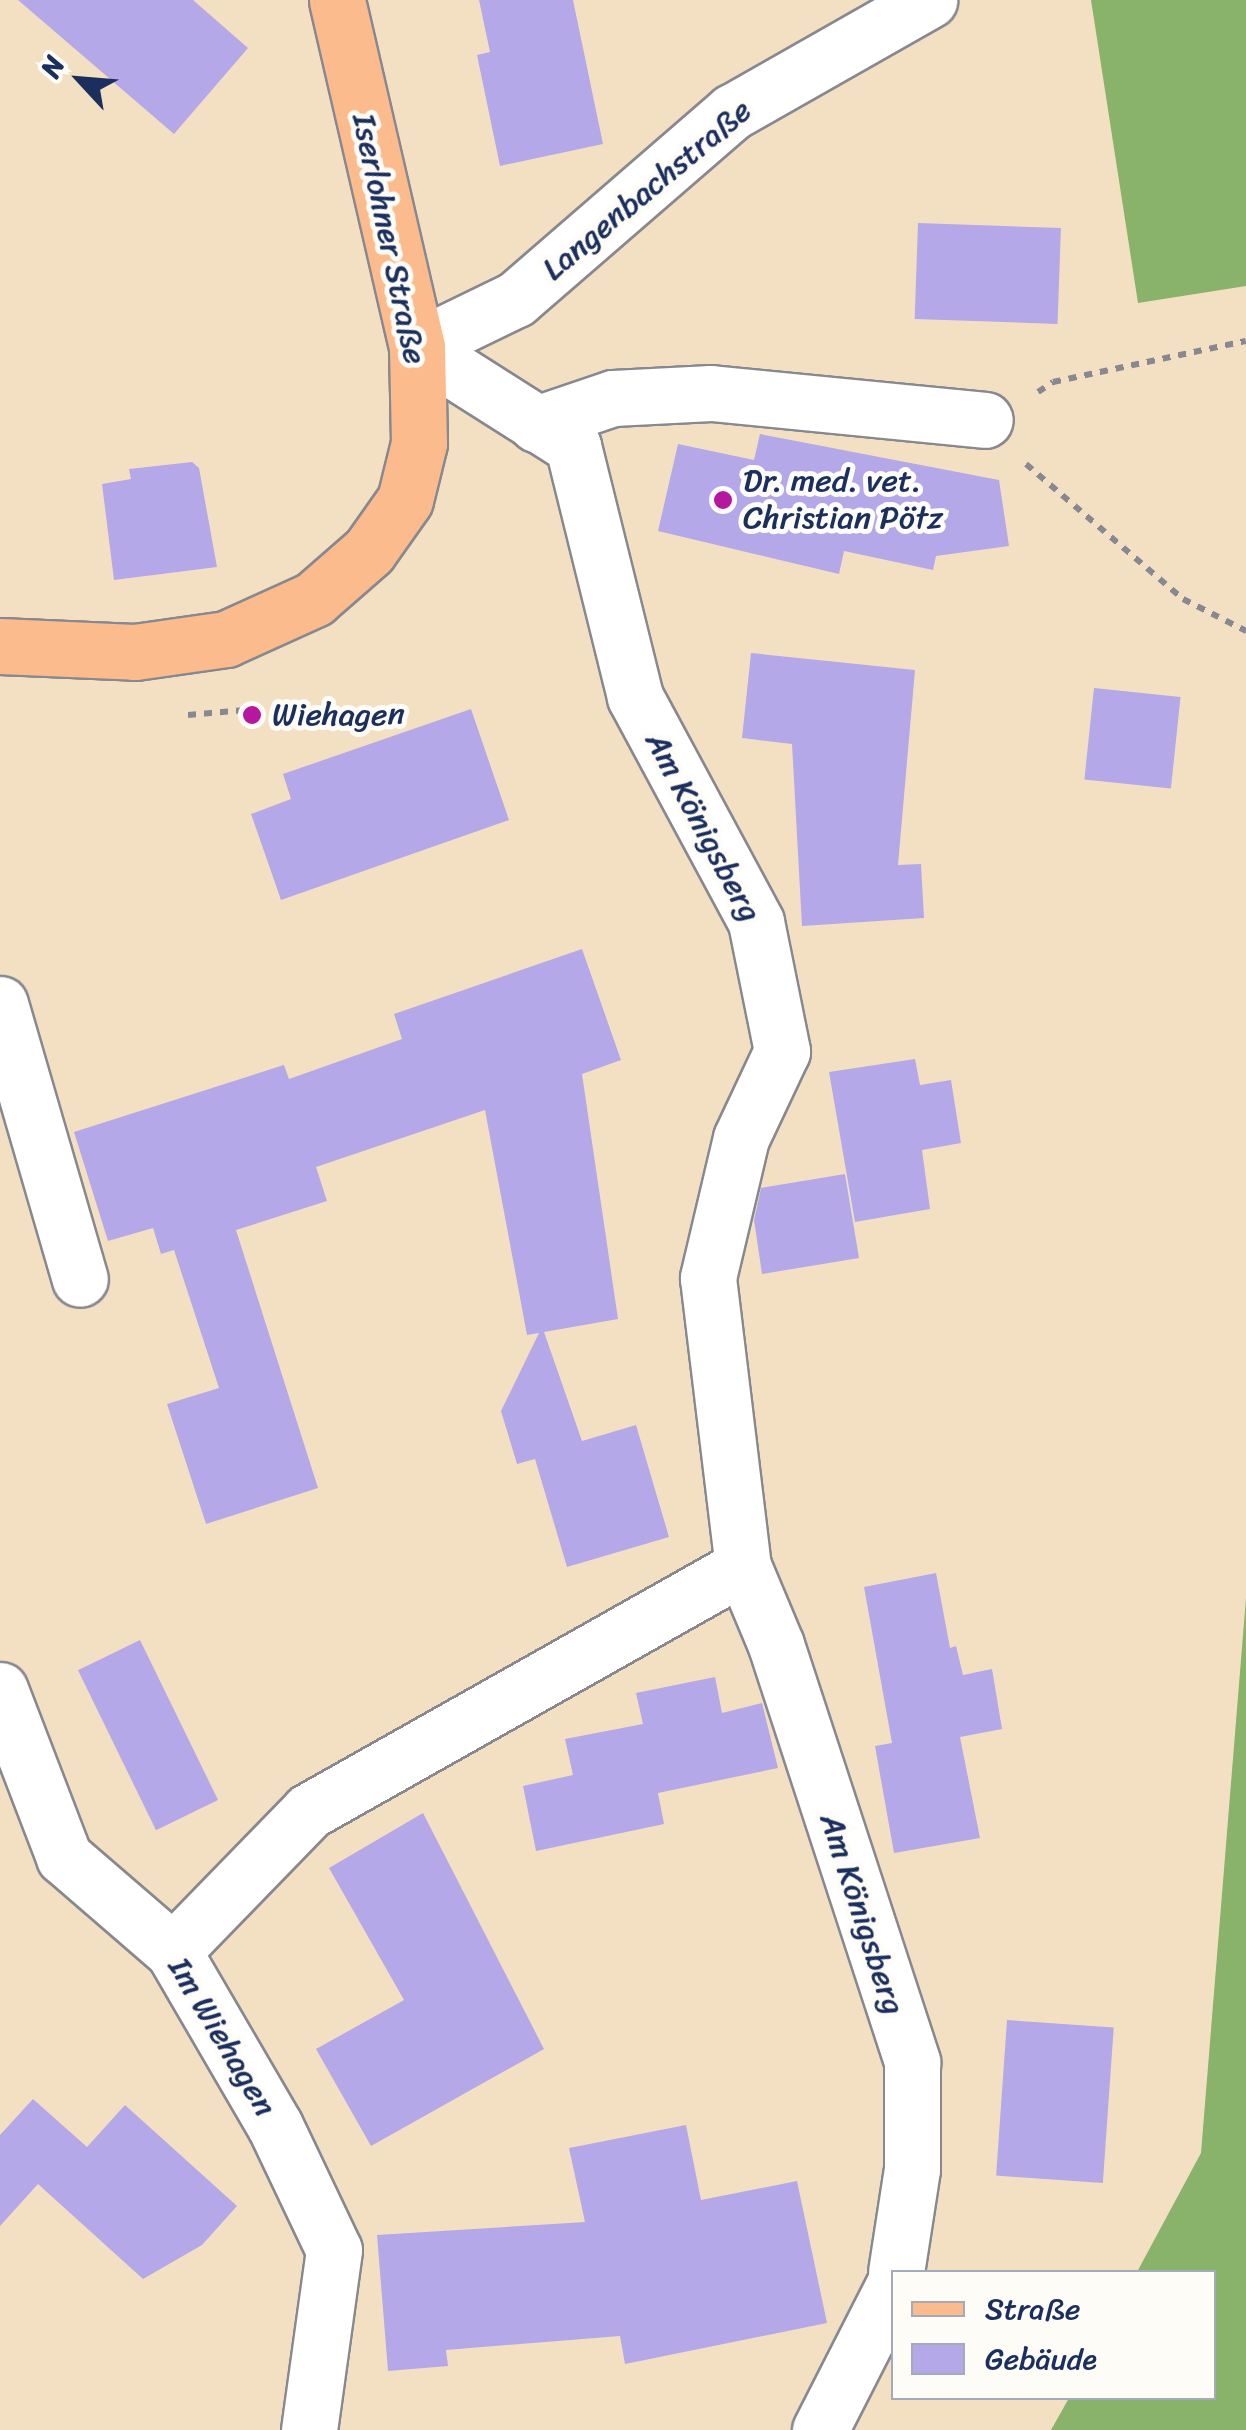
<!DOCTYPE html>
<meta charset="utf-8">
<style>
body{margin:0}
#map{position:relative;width:1246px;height:2430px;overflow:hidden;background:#f3e0c3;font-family:Sriracha,sans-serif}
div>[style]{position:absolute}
.forest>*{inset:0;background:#89b26a}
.building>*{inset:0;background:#b4a8e8;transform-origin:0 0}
.path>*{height:6px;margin-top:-3px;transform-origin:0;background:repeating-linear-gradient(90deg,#878890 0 8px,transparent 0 16px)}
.roads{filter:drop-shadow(2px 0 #878890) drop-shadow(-2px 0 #878890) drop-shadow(0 2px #878890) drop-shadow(0 -2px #878890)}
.minor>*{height:55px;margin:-27.5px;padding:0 27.5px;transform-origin:27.5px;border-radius:27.5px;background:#fff}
.major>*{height:55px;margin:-27.5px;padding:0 27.5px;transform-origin:27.5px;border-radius:27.5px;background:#fbbb8c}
.dots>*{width:28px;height:28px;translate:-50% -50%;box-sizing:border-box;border:5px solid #fdfcf7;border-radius:50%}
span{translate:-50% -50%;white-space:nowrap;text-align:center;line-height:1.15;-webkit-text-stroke:10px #fdfcf7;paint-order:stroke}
.street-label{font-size:32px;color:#1b2f5e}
.poi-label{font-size:32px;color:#1b2f5e}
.left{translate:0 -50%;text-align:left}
.legend{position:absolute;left:891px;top:2270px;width:325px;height:130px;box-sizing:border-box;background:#fdfcf7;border:2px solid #a3aaba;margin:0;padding:12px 18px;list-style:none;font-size:30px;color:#1b2f5e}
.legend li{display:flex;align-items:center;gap:20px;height:50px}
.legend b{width:50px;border:2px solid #a3aaba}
.north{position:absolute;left:30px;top:30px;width:100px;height:100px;-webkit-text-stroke:8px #fdfcf7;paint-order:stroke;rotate:296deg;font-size:28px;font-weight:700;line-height:40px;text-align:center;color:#1b2f5e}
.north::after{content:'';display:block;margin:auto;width:35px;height:45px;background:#1b2f5e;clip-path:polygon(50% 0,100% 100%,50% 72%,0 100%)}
</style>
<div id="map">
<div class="forest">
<div style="clip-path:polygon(1091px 0,1246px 0,1246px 286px,1138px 303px)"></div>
<div style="clip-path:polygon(1246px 1598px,1246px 2430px,1051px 2430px,1069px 2398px,1214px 2398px,1214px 2272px,1137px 2272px,1201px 2153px)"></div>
</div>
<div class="building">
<div style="clip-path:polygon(18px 0,193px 0,248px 48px,174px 134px)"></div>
<div style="clip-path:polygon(479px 0,573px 0,603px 144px,500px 166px,477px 55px,490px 52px)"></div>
<div style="left:918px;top:223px;width:143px;height:96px;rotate:2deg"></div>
<div style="clip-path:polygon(760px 434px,999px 480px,1009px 546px,936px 556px,933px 570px,844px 551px,839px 574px,658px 531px,678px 444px,754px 460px)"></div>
<div style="clip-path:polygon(192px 462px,199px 468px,217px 567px,114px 580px,102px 484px,131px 479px,129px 469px)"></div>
<div style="clip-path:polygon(751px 653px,915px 670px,898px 865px,921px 864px,924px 918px,802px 926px,792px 744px,742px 738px)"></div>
<div style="left:1094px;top:688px;width:87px;height:92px;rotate:6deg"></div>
<div style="clip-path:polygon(471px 709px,509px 820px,281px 900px,251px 814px,291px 799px,283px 774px)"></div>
<div style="clip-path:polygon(582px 949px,621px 1060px,582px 1074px,618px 1319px,544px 1332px,582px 1441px,636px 1425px,669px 1537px,567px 1567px,535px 1459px,517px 1464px,501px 1411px,539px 1333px,527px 1335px,485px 1110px,316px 1167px,327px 1201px,236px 1230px,318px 1488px,206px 1524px,167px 1404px,219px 1388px,174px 1250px,161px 1254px,153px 1228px,108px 1241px,74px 1132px,284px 1065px,289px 1079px,402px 1039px,394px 1014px)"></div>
<div style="clip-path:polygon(915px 1059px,920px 1085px,951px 1080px,961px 1143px,922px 1150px,930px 1209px,855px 1222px,829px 1072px)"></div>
<div style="clip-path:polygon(845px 1174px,859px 1258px,762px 1274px,754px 1220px,761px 1188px)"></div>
<div style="clip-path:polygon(936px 1573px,950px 1648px,956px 1646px,963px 1675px,992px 1669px,1002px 1729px,960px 1737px,980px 1838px,894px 1853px,875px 1746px,892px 1743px,864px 1587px)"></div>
<div style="left:140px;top:1640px;width:178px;height:69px;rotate:64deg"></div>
<div style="clip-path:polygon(715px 1677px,722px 1713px,762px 1703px,778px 1768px,658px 1793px,664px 1824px,536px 1851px,523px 1786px,573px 1775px,565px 1739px,643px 1724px,636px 1693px)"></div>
<div style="clip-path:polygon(423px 1813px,544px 2049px,371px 2146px,316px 2049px,404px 2000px,329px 1868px)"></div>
<div style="left:1007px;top:2020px;width:107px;height:156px;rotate:4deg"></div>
<div style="clip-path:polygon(33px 2099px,87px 2147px,125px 2105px,237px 2206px,202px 2245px,143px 2279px,38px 2184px,0 2226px,0 2135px)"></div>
<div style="clip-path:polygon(686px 2125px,701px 2200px,797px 2181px,827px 2323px,625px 2364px,620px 2336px,446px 2350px,448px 2366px,388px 2371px,377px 2235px,585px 2222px,569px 2148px)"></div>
</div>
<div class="path">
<div style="left:1038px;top:392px;width:18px;rotate:-34deg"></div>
<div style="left:1053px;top:382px;width:197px;rotate:-12deg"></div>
<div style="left:1026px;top:464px;width:207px;rotate:40.7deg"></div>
<div style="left:1183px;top:599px;width:71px;rotate:26.9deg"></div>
<div style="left:188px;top:715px;width:57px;rotate:-5deg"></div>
<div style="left:245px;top:710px;width:17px;rotate:83deg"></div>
</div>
<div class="roads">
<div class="minor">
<div style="left:417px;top:347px;width:185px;rotate:32.4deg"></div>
<div style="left:573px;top:446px;width:259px;rotate:76.1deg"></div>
<div style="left:635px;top:697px;width:255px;rotate:61.7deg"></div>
<div style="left:756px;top:922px;width:132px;rotate:78.6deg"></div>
<div style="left:782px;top:1051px;width:96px;rotate:115.2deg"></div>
<div style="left:741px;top:1138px;width:144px;rotate:103.3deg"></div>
<div style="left:708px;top:1278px;width:290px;rotate:83.1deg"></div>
<div style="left:743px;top:1566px;width:86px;rotate:67.3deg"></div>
<div style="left:776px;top:1645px;width:439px;rotate:71.9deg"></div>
<div style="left:912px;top:2062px;width:107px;rotate:90deg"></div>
<div style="left:912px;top:2169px;width:104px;rotate:98.8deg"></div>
<div style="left:417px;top:347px;width:110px;rotate:-25.9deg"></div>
<div style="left:516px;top:299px;width:286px;rotate:-40.9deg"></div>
<div style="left:732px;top:112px;width:227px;rotate:-29.6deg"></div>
<div style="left:536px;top:424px;width:81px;rotate:-18.7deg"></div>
<div style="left:613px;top:398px;width:98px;rotate:-2.9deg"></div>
<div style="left:711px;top:393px;width:275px;rotate:5.6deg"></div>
<div style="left:0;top:1004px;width:286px;rotate:73.8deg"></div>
<div style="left:0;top:1690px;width:179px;rotate:69deg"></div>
<div style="left:64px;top:1857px;width:144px;rotate:40.8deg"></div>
<div style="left:173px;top:1951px;width:203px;rotate:59.8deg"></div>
<div style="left:275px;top:2126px;width:137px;rotate:64.6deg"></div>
<div style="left:334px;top:2250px;width:182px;rotate:97.9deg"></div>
<div style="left:173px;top:1951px;width:195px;rotate:-45.8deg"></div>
<div style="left:309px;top:1811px;width:498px;rotate:-29.4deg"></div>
<div style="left:820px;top:2430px;width:163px;rotate:-63deg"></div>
</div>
<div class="major">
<div style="left:0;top:646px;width:135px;rotate:2.5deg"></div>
<div style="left:135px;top:652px;width:92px;rotate:-8.1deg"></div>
<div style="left:226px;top:639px;width:97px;rotate:-24.4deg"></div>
<div style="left:314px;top:599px;width:73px;rotate:-41.1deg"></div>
<div style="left:369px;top:551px;width:62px;rotate:-54.8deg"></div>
<div style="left:405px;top:500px;width:59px;rotate:-76.2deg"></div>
<div style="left:419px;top:443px;width:96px;rotate:-91.2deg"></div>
<div style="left:417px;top:347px;width:356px;rotate:-103deg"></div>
</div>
</div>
<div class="dots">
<div style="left:723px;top:500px;background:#b5179e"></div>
<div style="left:252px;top:715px;background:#b5179e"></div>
</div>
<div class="street-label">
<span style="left:647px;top:190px;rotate:-40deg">Langenbachstraße</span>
<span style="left:389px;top:239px;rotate:78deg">Iserlohner Straße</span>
<span style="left:703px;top:827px;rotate:62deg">Am Königsberg</span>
<span style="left:862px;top:1914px;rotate:72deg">Am Königsberg</span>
<span style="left:222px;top:2037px;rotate:59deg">Im Wiehagen</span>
</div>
<div class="poi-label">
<span class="left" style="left:743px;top:500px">Dr. med. vet.<br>Christian Pötz</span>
<span class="left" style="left:272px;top:715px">Wiehagen</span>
</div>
<ul class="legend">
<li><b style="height:12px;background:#fbbb8c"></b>Straße</li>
<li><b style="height:28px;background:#b4a8e8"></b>Gebäude</li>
</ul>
<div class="north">N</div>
</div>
